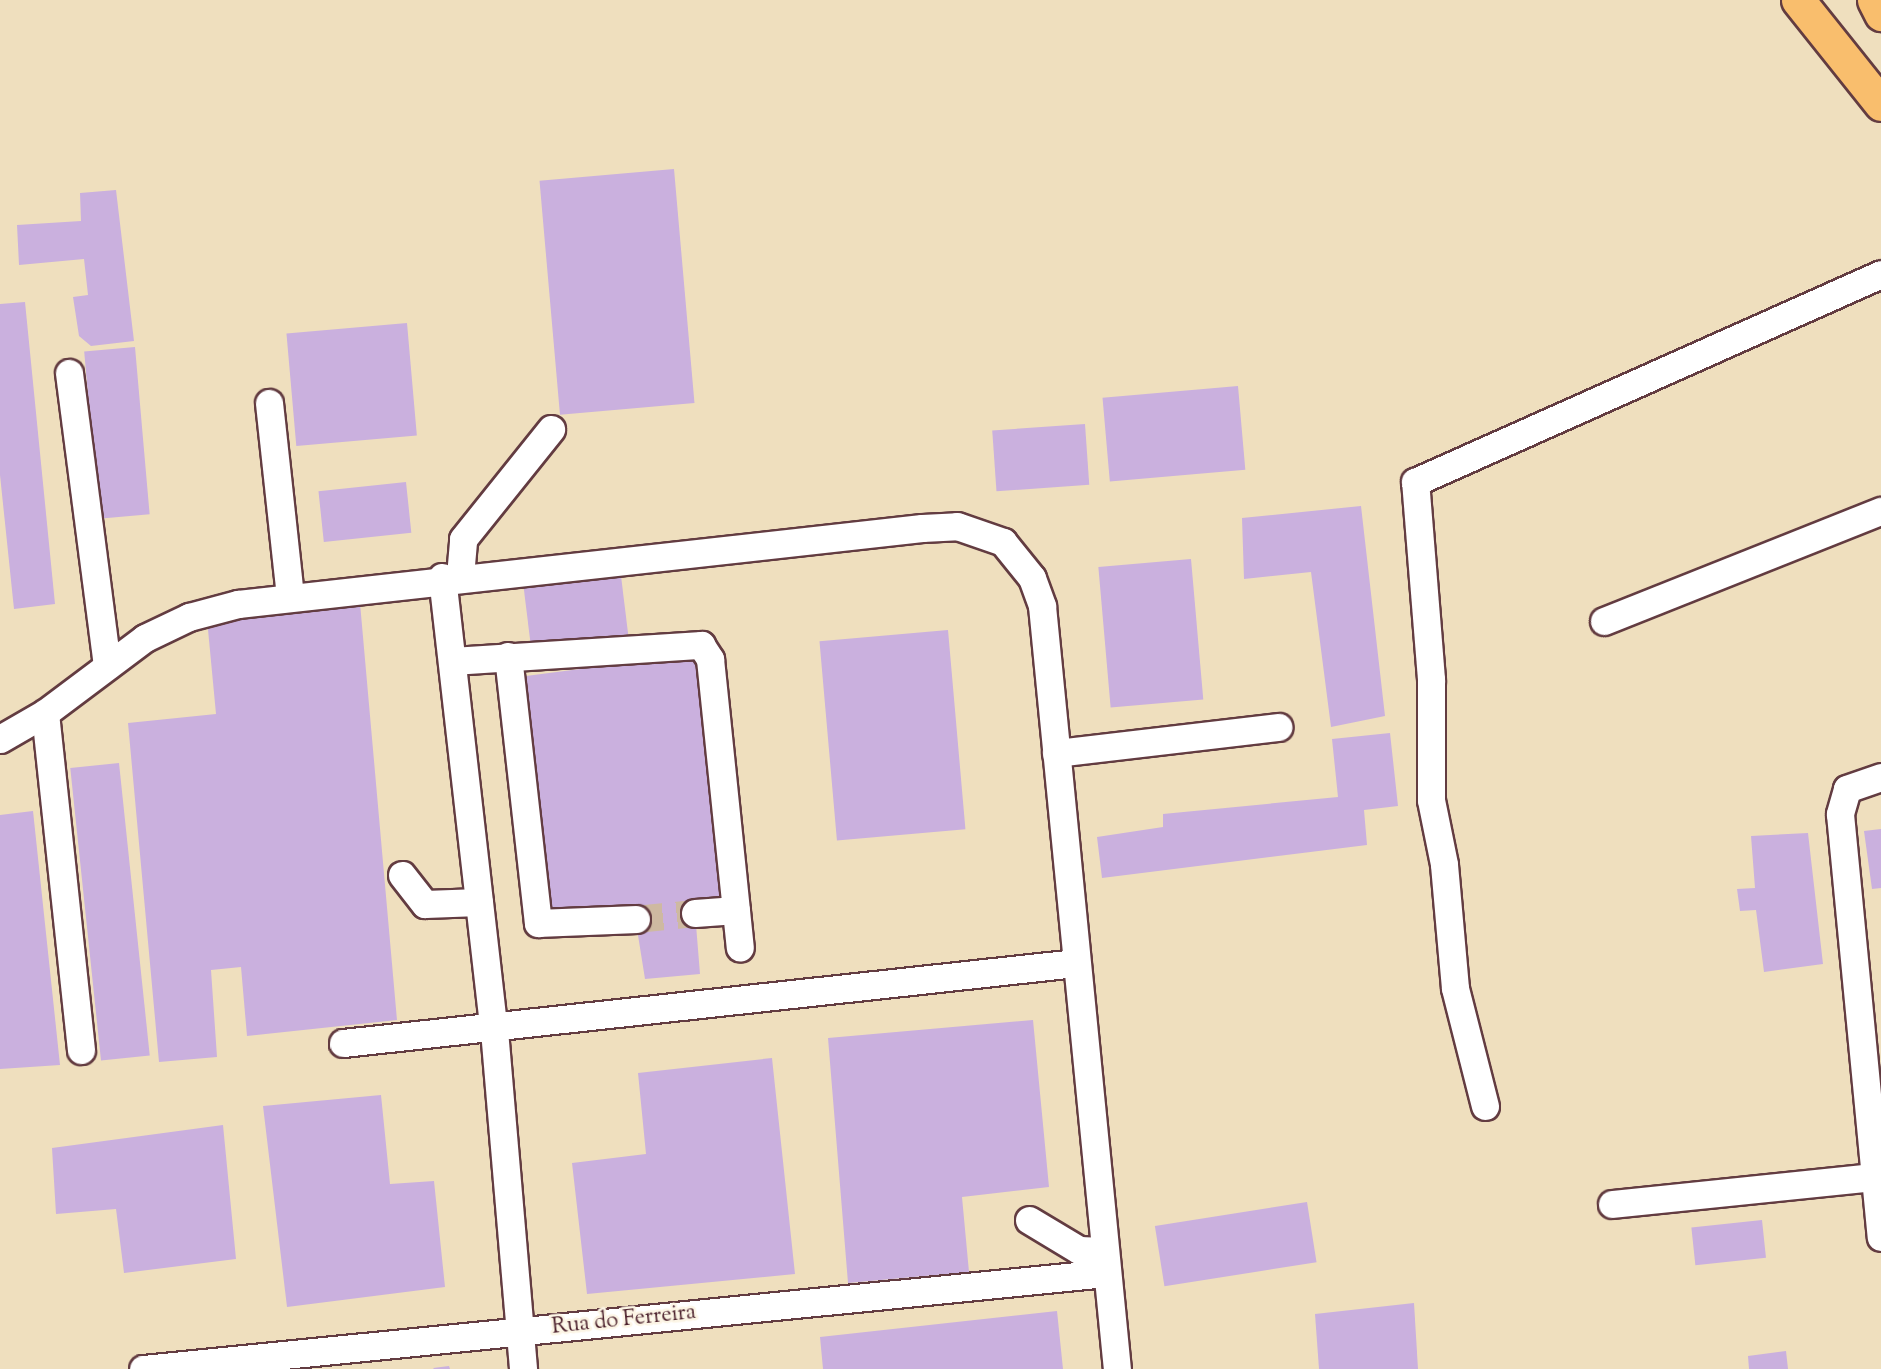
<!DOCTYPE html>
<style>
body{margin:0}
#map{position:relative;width:1881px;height:1369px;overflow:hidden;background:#efdfbe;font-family:"Sorts Mill Goudy",serif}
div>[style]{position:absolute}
.building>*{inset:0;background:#cab0de;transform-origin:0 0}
.minor-tunnel>*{height:27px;margin-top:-13.5px;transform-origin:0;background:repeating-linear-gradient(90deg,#ceb9a1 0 27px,transparent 0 41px)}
.roads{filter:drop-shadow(2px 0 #633c41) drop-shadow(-2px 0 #633c41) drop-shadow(0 2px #633c41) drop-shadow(0 -2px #633c41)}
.minor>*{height:27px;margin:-13.5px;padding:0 13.5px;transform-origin:13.5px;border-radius:13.5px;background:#fff}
.major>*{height:33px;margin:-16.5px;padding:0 16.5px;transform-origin:16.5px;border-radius:16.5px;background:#f9be6d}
span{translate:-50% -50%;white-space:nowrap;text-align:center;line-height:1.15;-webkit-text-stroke:5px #fcf5e5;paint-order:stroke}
.street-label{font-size:22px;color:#4a1f2b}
</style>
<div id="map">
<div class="building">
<div style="left:674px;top:169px;width:235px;height:135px;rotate:85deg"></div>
<div style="clip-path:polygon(116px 190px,134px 341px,91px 346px,79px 336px,73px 297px,88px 295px,84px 259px,19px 265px,17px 225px,81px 221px,80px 193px)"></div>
<div style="clip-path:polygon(25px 302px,55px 604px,14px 609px,0 475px,0 304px)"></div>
<div style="left:407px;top:323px;width:113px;height:121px;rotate:85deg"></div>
<div style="left:135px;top:347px;width:168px;height:51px;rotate:85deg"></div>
<div style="left:1238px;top:386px;width:84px;height:136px;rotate:85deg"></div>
<div style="left:1085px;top:424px;width:61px;height:93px;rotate:86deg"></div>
<div style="left:406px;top:482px;width:51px;height:88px;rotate:84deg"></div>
<div style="clip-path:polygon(1361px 506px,1385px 716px,1331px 727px,1311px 572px,1244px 579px,1242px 518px)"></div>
<div style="left:1191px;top:559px;width:141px;height:93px;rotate:85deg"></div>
<div style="left:621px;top:576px;width:59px;height:98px;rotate:83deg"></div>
<div style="clip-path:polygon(360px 603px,397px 1020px,247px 1036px,241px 967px,211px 970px,217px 1057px,159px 1062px,128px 723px,216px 714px,207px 619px)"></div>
<div style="left:948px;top:630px;width:200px;height:129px;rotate:85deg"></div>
<div style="clip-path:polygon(696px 654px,722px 900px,694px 900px,700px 974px,645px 979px,633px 904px,547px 914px,526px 676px)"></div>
<div style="clip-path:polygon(1390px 733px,1398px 806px,1364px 810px,1367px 845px,1102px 878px,1097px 837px,1163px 827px,1163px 814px,1338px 797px,1332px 739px)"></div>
<div style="left:119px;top:763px;width:294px;height:49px;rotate:84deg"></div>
<div style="clip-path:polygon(33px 811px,60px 1065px,0 1069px,0 815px)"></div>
<div style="clip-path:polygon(1881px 829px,1881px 888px,1872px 889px,1864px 831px)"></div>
<div style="clip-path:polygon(1808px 833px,1823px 964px,1764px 972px,1756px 910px,1740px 911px,1737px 889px,1755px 888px,1751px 836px)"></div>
<div style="clip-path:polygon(1033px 1020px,1049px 1187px,962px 1197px,969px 1272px,848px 1283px,828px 1038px)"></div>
<div style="clip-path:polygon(772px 1058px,795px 1274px,587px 1294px,572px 1163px,646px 1154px,638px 1073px)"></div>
<div style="clip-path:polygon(381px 1095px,390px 1184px,434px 1181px,445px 1287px,287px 1307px,263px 1106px)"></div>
<div style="clip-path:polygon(223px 1125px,236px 1259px,124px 1273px,116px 1209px,56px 1214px,52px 1148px)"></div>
<div style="left:1307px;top:1202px;width:61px;height:154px;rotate:81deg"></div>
<div style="left:1762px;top:1220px;width:38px;height:71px;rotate:84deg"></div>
<div style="clip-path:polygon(1414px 1303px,1418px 1369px,1319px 1369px,1315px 1314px)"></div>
<div style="clip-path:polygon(1057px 1311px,1063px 1369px,823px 1369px,820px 1337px)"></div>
<div style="clip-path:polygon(1786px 1351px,1788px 1369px,1749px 1369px,1748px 1356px)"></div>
<div style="clip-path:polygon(449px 1366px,450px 1369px,434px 1369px,433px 1368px)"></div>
</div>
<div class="minor-tunnel">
<div style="left:636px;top:919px;width:59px;rotate:-5.8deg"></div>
</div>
<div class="roads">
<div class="minor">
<div style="left:69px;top:373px;width:295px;rotate:82.6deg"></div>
<div style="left:269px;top:403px;width:195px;rotate:83.8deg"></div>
<div style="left:460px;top:576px;width:37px;rotate:-85deg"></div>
<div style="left:463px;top:539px;width:141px;rotate:-51.3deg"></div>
<div style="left:442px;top:577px;width:456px;rotate:83.5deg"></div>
<div style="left:494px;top:1030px;width:340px;rotate:85.1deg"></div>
<div style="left:1604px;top:621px;width:298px;rotate:-21.7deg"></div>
<div style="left:508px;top:656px;width:269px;rotate:83.6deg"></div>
<div style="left:538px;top:923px;width:98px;rotate:-2.3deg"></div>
<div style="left:452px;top:661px;width:250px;rotate:-3.7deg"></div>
<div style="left:701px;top:645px;width:17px;rotate:57deg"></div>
<div style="left:710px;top:659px;width:290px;rotate:84.1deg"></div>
<div style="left:45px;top:713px;width:339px;rotate:83.9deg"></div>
<div style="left:0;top:739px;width:52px;rotate:-30deg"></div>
<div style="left:45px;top:713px;width:125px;rotate:-36.9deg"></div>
<div style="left:145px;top:638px;width:49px;rotate:-25.5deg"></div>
<div style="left:189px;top:617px;width:51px;rotate:-14.9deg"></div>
<div style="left:238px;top:604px;width:688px;rotate:-6.34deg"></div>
<div style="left:922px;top:528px;width:35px;rotate:-3deg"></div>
<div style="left:957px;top:526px;width:49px;rotate:19.2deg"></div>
<div style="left:1003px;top:542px;width:46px;rotate:51.1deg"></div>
<div style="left:1032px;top:578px;width:30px;rotate:70deg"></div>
<div style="left:1042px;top:606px;width:767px;rotate:84.39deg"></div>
<div style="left:1056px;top:753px;width:224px;rotate:-6.7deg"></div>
<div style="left:1881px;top:777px;width:36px;rotate:161deg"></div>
<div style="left:1847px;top:789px;width:26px;rotate:106deg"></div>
<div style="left:1840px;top:814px;width:425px;rotate:84.5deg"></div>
<div style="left:402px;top:875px;width:37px;rotate:52deg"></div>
<div style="left:425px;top:904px;width:54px;rotate:-2.1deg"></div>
<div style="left:695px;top:913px;width:41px;rotate:-4.2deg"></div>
<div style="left:343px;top:1043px;width:737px;rotate:-6.23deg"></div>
<div style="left:1485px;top:1106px;width:122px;rotate:-104.3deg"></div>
<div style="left:1455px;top:988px;width:124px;rotate:-95.1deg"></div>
<div style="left:1444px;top:864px;width:65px;rotate:-101.5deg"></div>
<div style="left:1431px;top:800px;width:121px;rotate:-90deg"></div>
<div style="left:1431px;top:679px;width:198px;rotate:-94.6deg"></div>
<div style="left:1415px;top:482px;width:510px;rotate:-24.05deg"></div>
<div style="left:1612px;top:1204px;width:264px;rotate:-5.9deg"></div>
<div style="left:1029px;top:1220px;width:58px;rotate:31deg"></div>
<div style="left:1079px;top:1250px;width:25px;rotate:2deg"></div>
<div style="left:143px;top:1369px;width:968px;rotate:-5.69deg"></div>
</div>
<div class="major">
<div style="left:1798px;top:0;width:133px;rotate:51.4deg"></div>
<div style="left:1874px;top:0;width:16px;rotate:63deg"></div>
</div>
</div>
<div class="street-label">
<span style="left:624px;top:1321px;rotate:-6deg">Rua do Ferreira</span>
</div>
</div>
